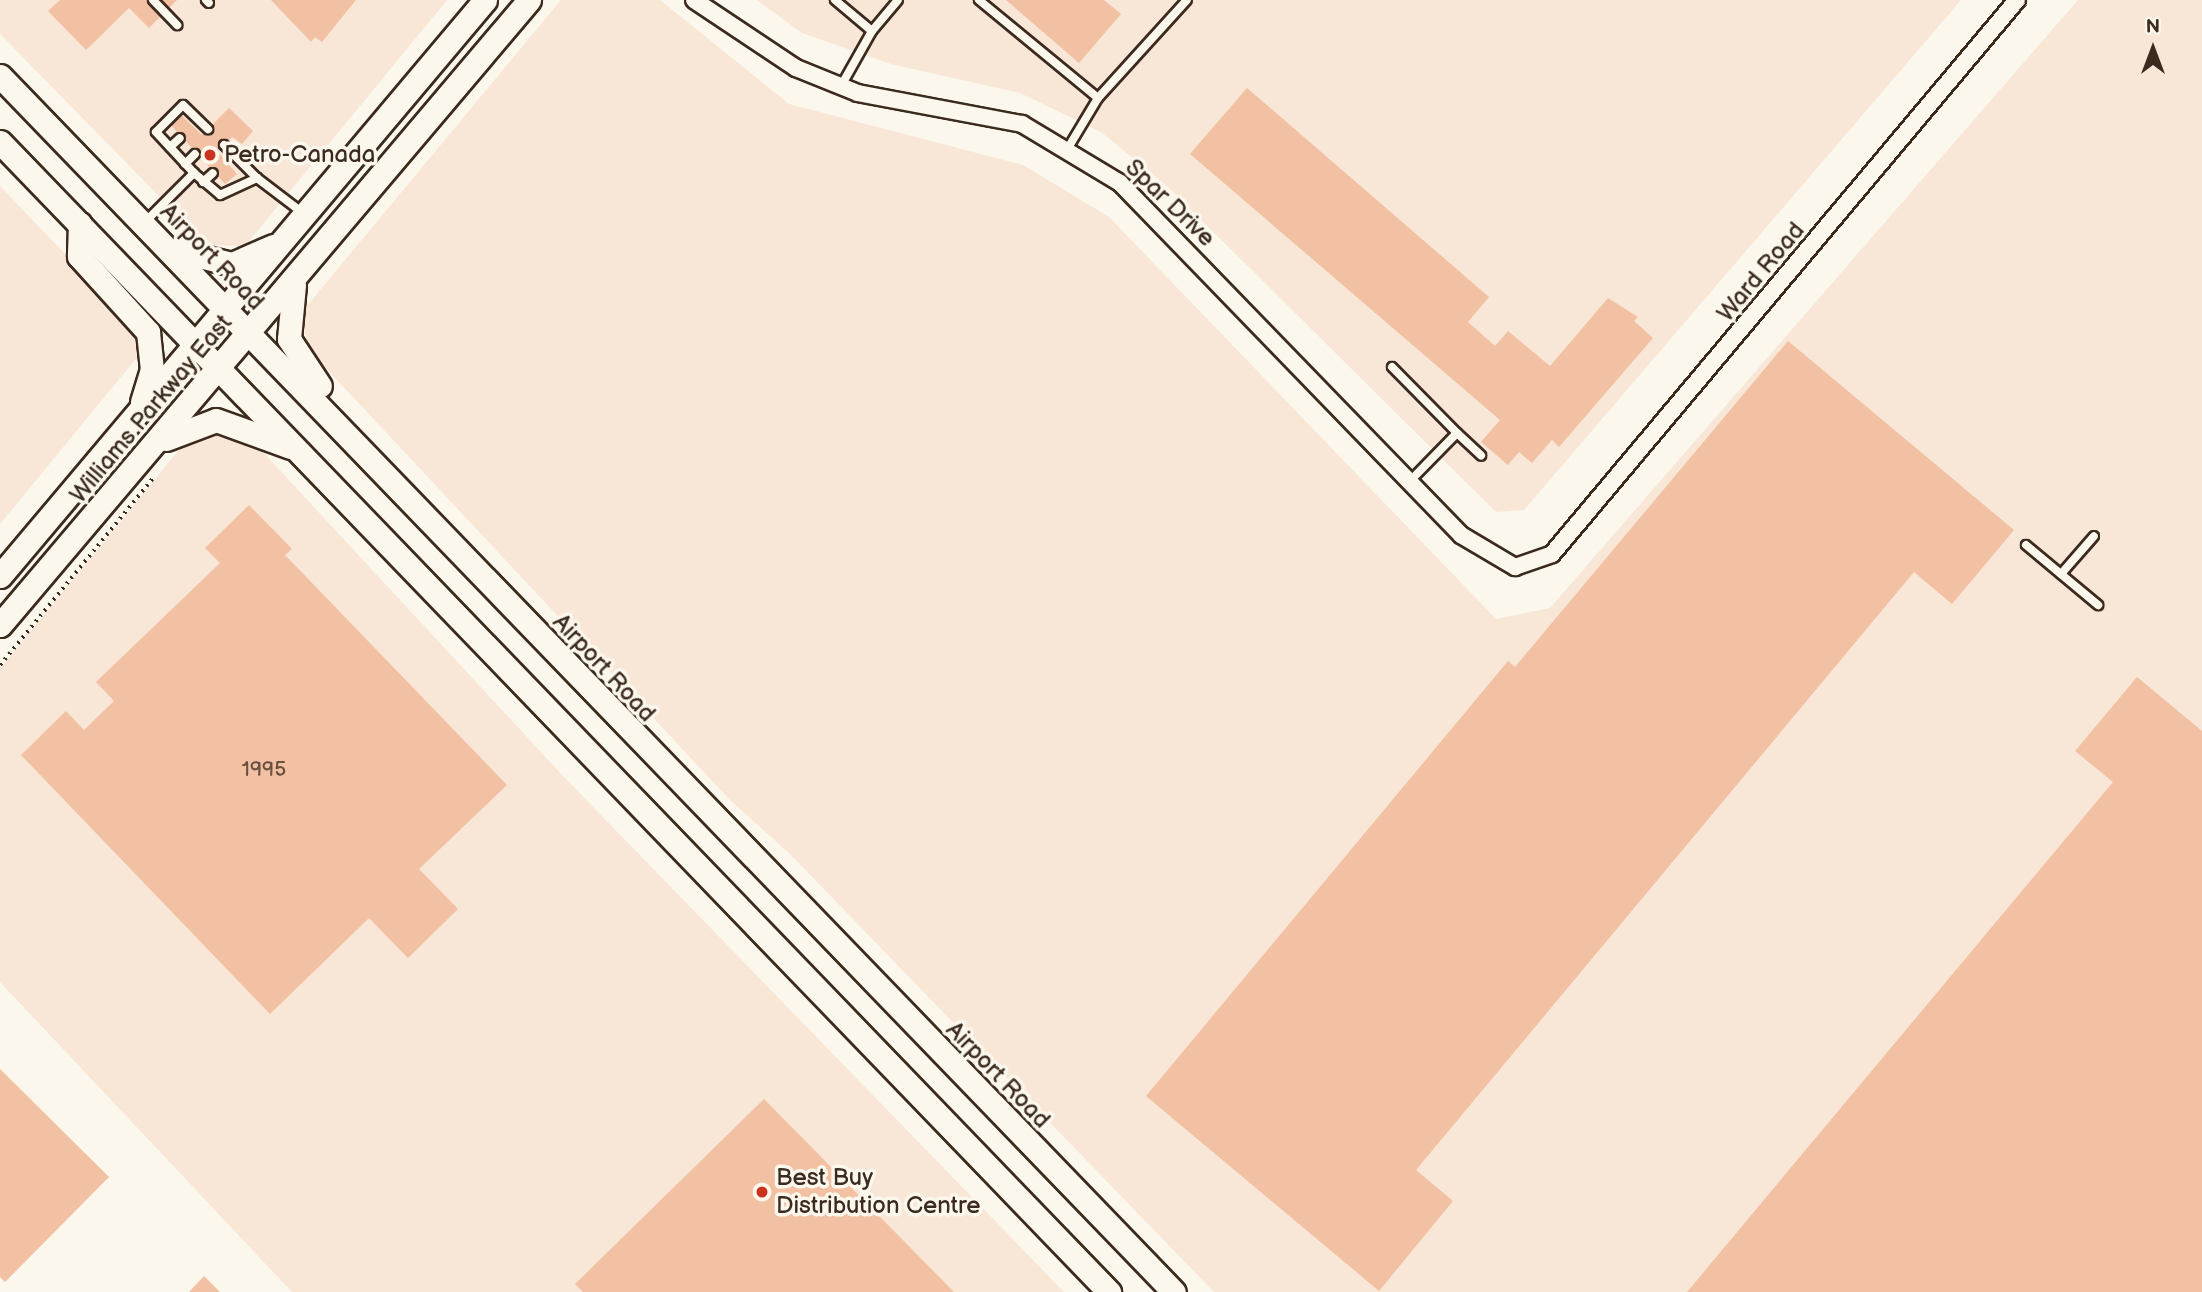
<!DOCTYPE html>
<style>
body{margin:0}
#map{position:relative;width:2202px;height:1292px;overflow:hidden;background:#fbf7ec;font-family:"Balsamiq Sans",sans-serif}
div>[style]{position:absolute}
.built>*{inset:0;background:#f8e6d6}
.building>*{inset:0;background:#f2c0a2}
.path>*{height:3.5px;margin-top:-1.75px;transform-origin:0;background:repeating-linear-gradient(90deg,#3b2a1e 0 2px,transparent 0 7px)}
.roads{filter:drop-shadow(2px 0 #3b2a1e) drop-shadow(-2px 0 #3b2a1e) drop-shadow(0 2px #3b2a1e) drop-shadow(0 -2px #3b2a1e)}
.service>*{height:8px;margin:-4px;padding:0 4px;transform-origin:4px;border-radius:4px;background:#fbf7ec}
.minor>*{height:16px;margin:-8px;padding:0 8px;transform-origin:8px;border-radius:8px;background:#fbf7ec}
.secondary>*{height:23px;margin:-11.5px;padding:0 11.5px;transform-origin:11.5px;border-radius:11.5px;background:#fbf7ec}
.dots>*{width:19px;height:19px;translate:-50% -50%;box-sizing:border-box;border:4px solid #fbf7ec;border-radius:50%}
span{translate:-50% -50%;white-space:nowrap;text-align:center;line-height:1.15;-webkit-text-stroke:7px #fbf7ec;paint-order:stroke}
.number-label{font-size:21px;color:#69503f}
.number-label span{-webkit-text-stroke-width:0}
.poi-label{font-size:24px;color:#3b2a1e}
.left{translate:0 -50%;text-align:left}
.street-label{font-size:24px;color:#3b2a1e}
.north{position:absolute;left:2118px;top:14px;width:70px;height:70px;-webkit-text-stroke:5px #fbf7ec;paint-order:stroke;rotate:0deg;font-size:19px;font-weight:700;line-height:28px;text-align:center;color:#3b2a1e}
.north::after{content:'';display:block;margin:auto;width:24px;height:32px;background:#3b2a1e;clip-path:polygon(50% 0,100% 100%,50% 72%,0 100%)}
</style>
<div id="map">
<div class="built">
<div style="clip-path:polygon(0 0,447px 0,245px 246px,207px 245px,0 34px)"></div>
<div style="clip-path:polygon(561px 0,660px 0,789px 104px,1023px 165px,1109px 217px,1496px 619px,1550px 608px,2078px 0,2202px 0,2202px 1292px,1214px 1292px,789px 853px,730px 800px,309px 350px,301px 313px)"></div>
<div style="clip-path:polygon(757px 0,1961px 0,1524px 510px,1496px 512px,1166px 185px,1101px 132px,1020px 93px,891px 64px,802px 33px)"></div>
<div style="clip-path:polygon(0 186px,131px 323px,139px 355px,0 524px)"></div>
<div style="clip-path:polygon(212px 433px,249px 440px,262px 451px,563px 776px,1064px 1292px,292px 1292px,0 982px,0 669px,183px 445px)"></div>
</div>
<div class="building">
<div style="clip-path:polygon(60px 0,177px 0,149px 28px,129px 8px,86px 50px,48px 11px)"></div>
<div style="clip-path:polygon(271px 0,356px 0,322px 42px,315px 37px,311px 42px)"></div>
<div style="clip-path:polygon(1006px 0,1104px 0,1121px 14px,1079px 63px)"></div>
<div style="clip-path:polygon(1247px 88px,1489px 297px,1468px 322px,1495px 346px,1508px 331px,1550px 366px,1608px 298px,1638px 317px,1634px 321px,1653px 338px,1559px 447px,1552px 440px,1532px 463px,1519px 452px,1508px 465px,1481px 442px,1500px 420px,1190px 154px)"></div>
<div style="clip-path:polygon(229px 108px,253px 131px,242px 144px,232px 137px,218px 152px,237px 174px,225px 184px,169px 123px,181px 115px,202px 135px)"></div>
<div style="clip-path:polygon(1788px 341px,2014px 530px,1952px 604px,1914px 572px,1416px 1170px,1453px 1201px,1379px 1291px,1146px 1096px,1508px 661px,1515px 667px)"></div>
<div style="clip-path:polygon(249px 505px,292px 549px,285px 555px,507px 785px,419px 869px,458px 909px,408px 958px,369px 918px,270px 1014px,21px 755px,66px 711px,84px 730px,114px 701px,96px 682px,220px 563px,205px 548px)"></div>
<div style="clip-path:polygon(2137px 677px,2202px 731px,2202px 1292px,1687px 1292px,2113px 782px,2075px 751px)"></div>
<div style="clip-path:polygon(0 1069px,109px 1177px,5px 1282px,0 1277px)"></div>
<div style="clip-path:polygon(764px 1099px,954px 1292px,583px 1292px,575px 1284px)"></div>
<div style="clip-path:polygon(204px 1276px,220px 1292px,189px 1292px)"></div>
</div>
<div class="path">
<div style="left:0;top:665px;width:243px;rotate:-50.7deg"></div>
</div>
<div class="roads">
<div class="service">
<div style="left:153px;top:0;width:35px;rotate:46deg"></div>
<div style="left:206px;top:0;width:4px;rotate:45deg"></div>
<div style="left:835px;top:0;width:48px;rotate:40deg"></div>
<div style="left:872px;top:31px;width:40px;rotate:-50deg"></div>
<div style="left:979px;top:0;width:154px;rotate:39.5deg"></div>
<div style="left:841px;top:86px;width:63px;rotate:-60.6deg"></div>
<div style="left:224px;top:145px;width:47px;rotate:45deg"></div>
<div style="left:170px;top:147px;width:13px;rotate:-42deg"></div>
<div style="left:1068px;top:148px;width:58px;rotate:-59deg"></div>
<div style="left:1098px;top:98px;width:132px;rotate:-47.8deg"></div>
<div style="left:185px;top:164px;width:14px;rotate:-45deg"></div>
<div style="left:194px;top:173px;width:56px;rotate:-132.8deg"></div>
<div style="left:156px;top:132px;width:38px;rotate:-45deg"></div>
<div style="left:183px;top:105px;width:35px;rotate:44deg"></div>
<div style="left:203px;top:182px;width:13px;rotate:-42deg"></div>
<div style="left:144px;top:223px;width:71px;rotate:-45deg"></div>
<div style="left:194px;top:173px;width:34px;rotate:40deg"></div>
<div style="left:220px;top:195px;width:41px;rotate:-24.7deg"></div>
<div style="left:257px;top:178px;width:58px;rotate:37.3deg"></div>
<div style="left:1392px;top:367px;width:93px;rotate:45.4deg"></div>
<div style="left:1410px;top:481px;width:67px;rotate:-45.6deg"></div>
<div style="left:1457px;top:433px;width:33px;rotate:43deg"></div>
<div style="left:2026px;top:545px;width:94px;rotate:39.8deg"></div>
<div style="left:2061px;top:574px;width:50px;rotate:-49deg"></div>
</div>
<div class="minor">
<div style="left:694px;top:0;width:123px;rotate:33.7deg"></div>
<div style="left:796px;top:68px;width:67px;rotate:22deg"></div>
<div style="left:858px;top:93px;width:167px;rotate:10.7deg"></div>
<div style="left:1022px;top:124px;width:114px;rotate:31deg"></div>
<div style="left:1120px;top:183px;width:490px;rotate:45.9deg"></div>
<div style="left:1461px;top:535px;width:63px;rotate:30.7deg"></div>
<div style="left:1515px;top:567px;width:39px;rotate:-19deg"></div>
<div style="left:1552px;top:554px;width:723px;rotate:-49.99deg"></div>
</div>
<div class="secondary">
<div style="left:0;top:76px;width:1690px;rotate:46.01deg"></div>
<div style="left:0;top:142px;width:1598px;rotate:46.04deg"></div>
<div style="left:80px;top:224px;width:32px;rotate:92deg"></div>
<div style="left:79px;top:256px;width:103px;rotate:47.8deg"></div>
<div style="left:148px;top:332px;width:37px;rotate:84deg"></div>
<div style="left:152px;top:369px;width:34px;rotate:107deg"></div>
<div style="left:175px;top:250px;width:59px;rotate:13.8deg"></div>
<div style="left:232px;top:264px;width:45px;rotate:-23.7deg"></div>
<div style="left:294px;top:285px;width:54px;rotate:95.3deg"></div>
<div style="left:289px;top:339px;width:56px;rotate:56.6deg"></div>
<div style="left:166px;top:439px;width:53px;rotate:-20.8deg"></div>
<div style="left:216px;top:420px;width:79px;rotate:20deg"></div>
<div style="left:0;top:576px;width:753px;rotate:-49.9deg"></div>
<div style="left:0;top:625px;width:819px;rotate:-49.76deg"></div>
</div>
</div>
<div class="dots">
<div style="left:210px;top:155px;background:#c8321e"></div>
<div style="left:762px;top:1192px;background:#c8321e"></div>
</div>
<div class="number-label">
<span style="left:264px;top:770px">1995</span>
</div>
<div class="poi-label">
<span class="left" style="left:224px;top:155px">Petro-Canada</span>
<span class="left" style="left:776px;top:1192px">Best Buy<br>Distribution Centre</span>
</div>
<div class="street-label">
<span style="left:1170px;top:203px;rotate:44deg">Spar Drive</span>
<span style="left:212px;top:257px;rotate:46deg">Airport Road</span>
<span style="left:1761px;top:272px;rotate:-50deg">Ward Road</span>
<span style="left:151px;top:409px;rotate:-50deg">Williams Parkway East</span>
<span style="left:604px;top:668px;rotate:47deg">Airport Road</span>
<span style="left:998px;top:1075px;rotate:46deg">Airport Road</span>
</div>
<div class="north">N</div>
</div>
